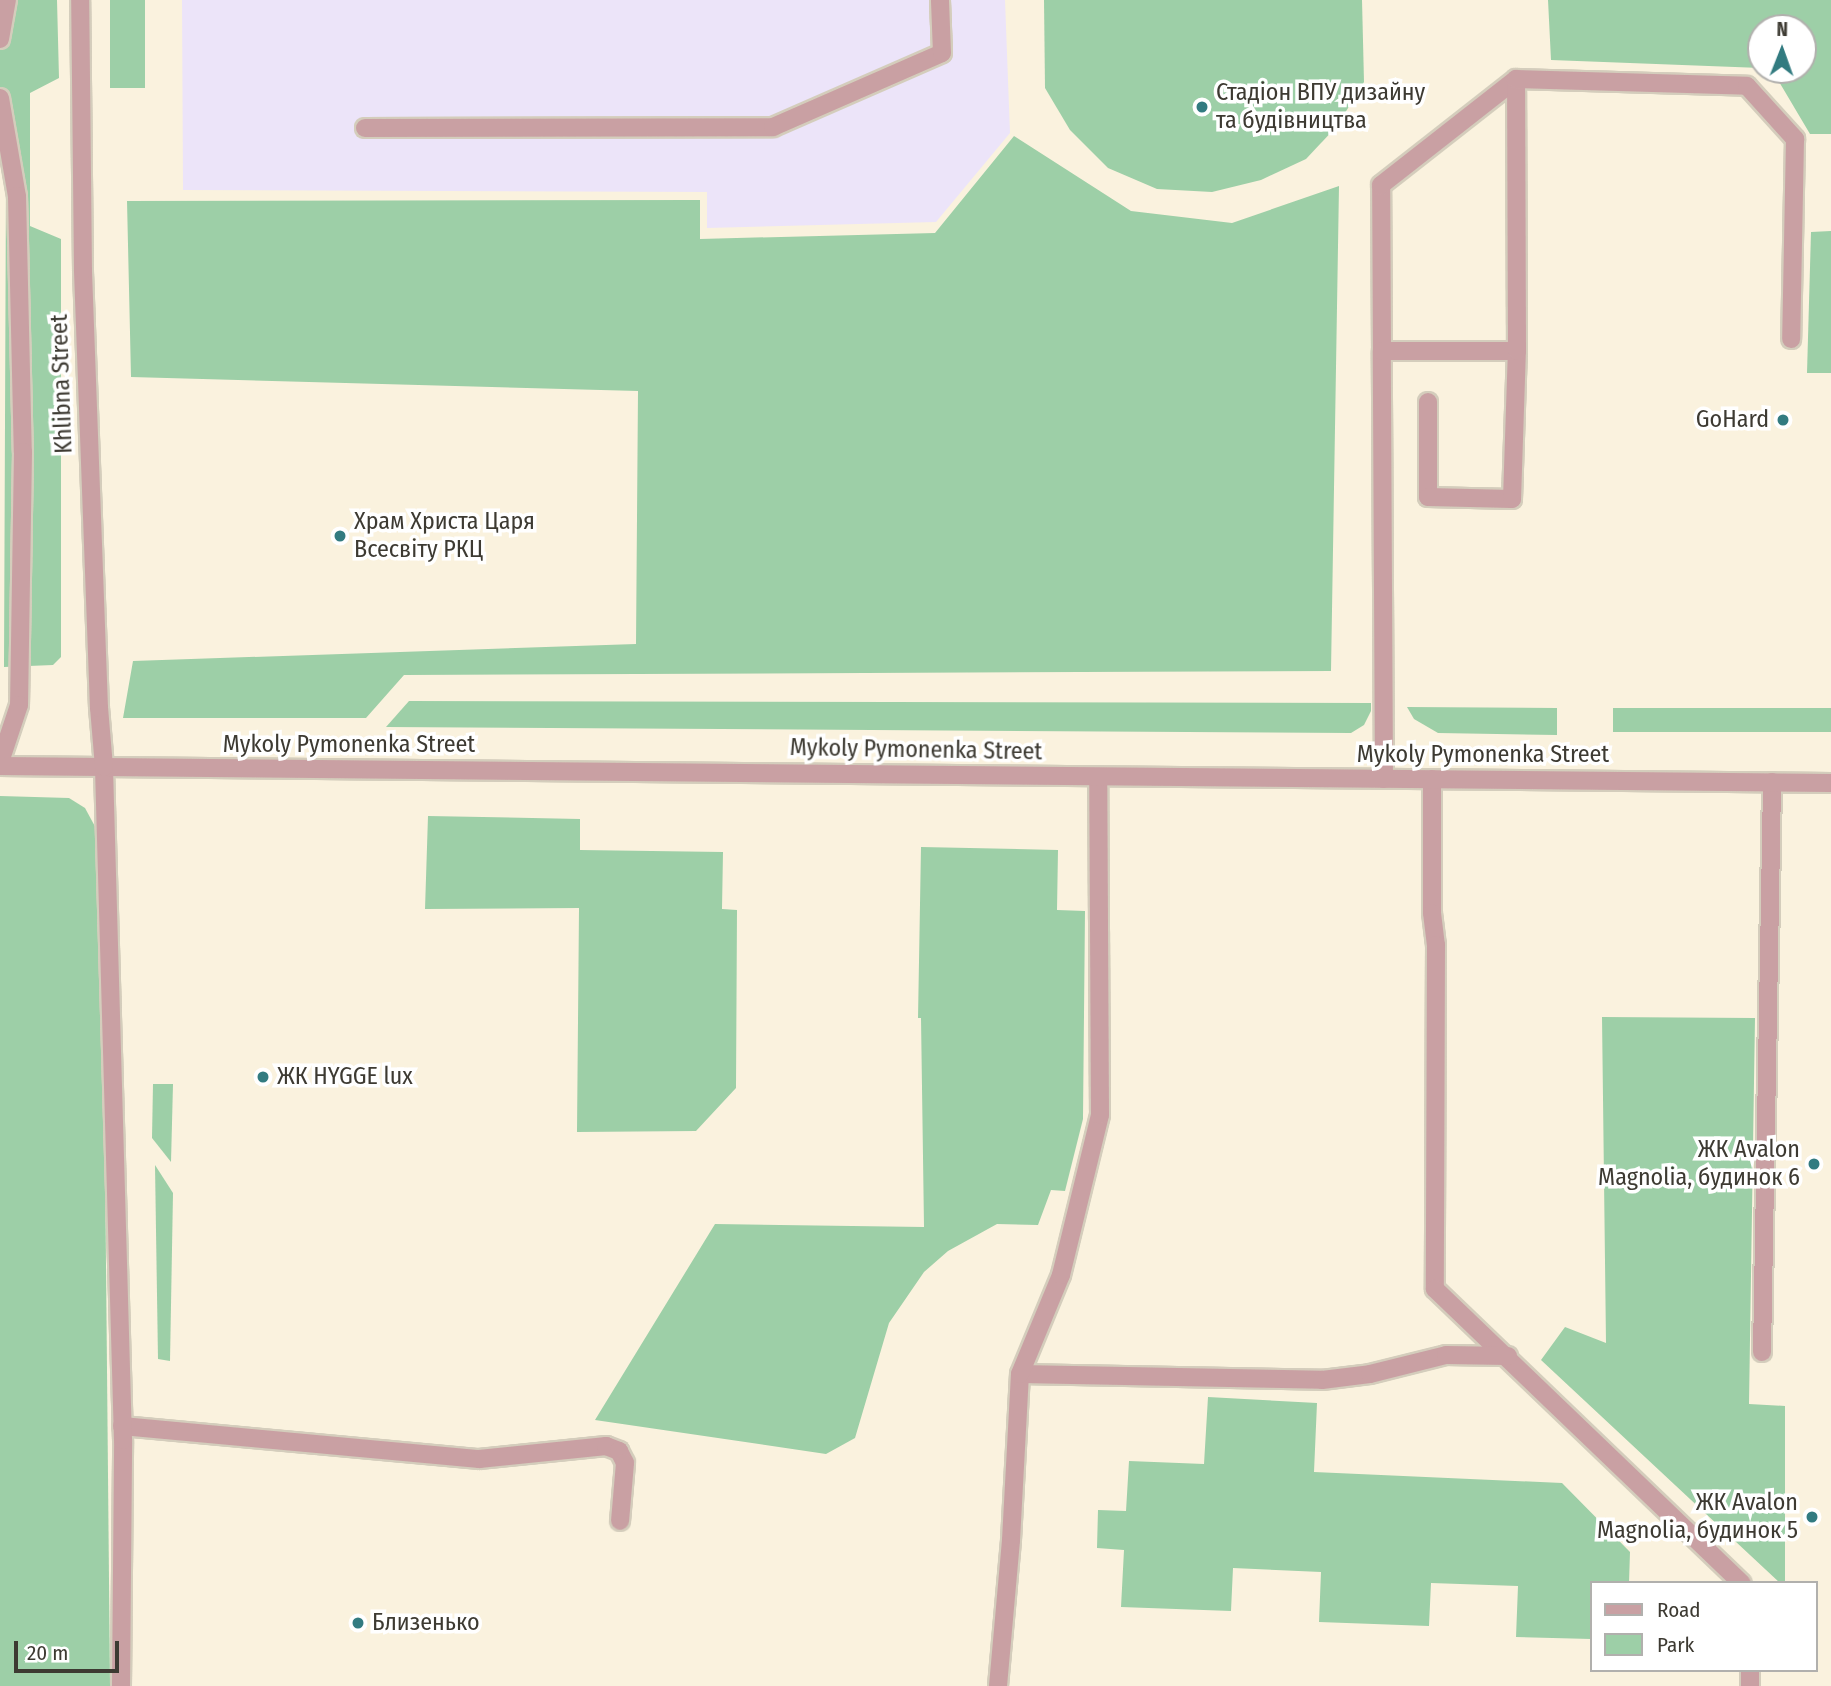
<!DOCTYPE html>
<meta charset="utf-8">
<style>
body{margin:0}
#map{position:relative;width:1831px;height:1686px;overflow:hidden;background:#faf2de;font-family:"Fira Sans Condensed",sans-serif}
div>[style]{position:absolute}
.industrial>*{inset:0;background:#ece4f9}
.green>*{inset:0;background:#9dcfa7;transform-origin:0 0}
.roads{filter:drop-shadow(2px 0 #d4cdbc) drop-shadow(-2px 0 #d4cdbc) drop-shadow(0 2px #d4cdbc) drop-shadow(0 -2px #d4cdbc)}
.service>*{height:18px;margin:-9px;padding:0 9px;transform-origin:9px;border-radius:9px;background:#c9a0a3}
.minor>*{height:18px;margin:-9px;padding:0 9px;transform-origin:9px;border-radius:9px;background:#c9a0a3}
.tertiary>*{height:18px;margin:-9px;padding:0 9px;transform-origin:9px;border-radius:9px;background:#c9a0a3}
.dots>*{width:19px;height:19px;translate:-50% -50%;box-sizing:border-box;border:4px solid #fff;border-radius:50%}
span{translate:-50% -50%;white-space:nowrap;text-align:center;line-height:1.15;-webkit-text-stroke:7px #fff;paint-order:stroke}
.poi-label{font-size:24px;color:#3d3a32}
.left{translate:0 -50%;text-align:left}
.right{translate:-100% -50%;text-align:right}
.street-label{font-size:24px;color:#3d3a32}
.legend{position:absolute;left:1590px;top:1581px;width:228px;height:91px;box-sizing:border-box;background:#fff;border:2px solid #b1b0ad;margin:0;padding:9px 12px;list-style:none;font-size:21px;color:#3d3a32}
.legend li{display:flex;align-items:center;gap:14px;height:35px}
.legend b{width:35px;border:2px solid #b1b0ad}
.north{position:absolute;left:1747px;top:14px;width:70px;height:70px;box-sizing:border-box;background:#fff;border:2px solid #b1b0ad;border-radius:50%;rotate:1deg;font-size:19px;font-weight:700;line-height:28px;text-align:center;color:#3d3a32}
.north::after{content:'';display:block;margin:auto;width:24px;height:32px;background:#327b80;clip-path:polygon(50% 0,100% 100%,50% 72%,0 100%)}
.scale{position:absolute;left:14px;top:1641px;width:105px;height:32px;box-sizing:border-box;border:4px solid #3d3a32;border-top:0;padding-left:9px;font-size:21px;line-height:24px;white-space:nowrap;color:#3d3a32;-webkit-text-stroke:5px #fff;paint-order:stroke}
</style>
<div id="map">
<div class="industrial">
<div style="clip-path:polygon(182px 0,1005px 0,1010px 133px,936px 222px,707px 228px,707px 192px,183px 190px)"></div>
</div>
<div class="green">
<div style="clip-path:polygon(0 0,57px 0,59px 78px,30px 93px,30px 226px,61px 239px,61px 657px,53px 665px,4px 667px,6px 176px,0 155px)"></div>
<div style="left:110px;top:0;width:35px;height:88px"></div>
<div style="clip-path:polygon(1044px 0,1362px 0,1364px 82px,1337px 126px,1306px 159px,1261px 180px,1212px 192px,1157px 189px,1108px 168px,1070px 130px,1045px 88px)"></div>
<div style="clip-path:polygon(1548px 0,1831px 0,1831px 134px,1810px 134px,1772px 70px,1803px 70px,1803px 28px,1761px 28px,1761px 68px,1551px 60px)"></div>
<div style="clip-path:polygon(1014px 136px,1131px 211px,1232px 223px,1339px 186px,1331px 671px,404px 675px,366px 718px,123px 718px,133px 661px,636px 644px,638px 391px,131px 377px,127px 201px,700px 200px,700px 239px,935px 233px)"></div>
<div style="clip-path:polygon(1831px 231px,1831px 373px,1807px 373px,1811px 232px)"></div>
<div style="clip-path:polygon(409px 701px,1371px 703px,1371px 711px,1364px 725px,1351px 733px,386px 727px)"></div>
<div style="clip-path:polygon(1407px 707px,1557px 708px,1557px 735px,1438px 733px,1414px 719px)"></div>
<div style="left:1831px;top:708px;width:24px;height:218px;rotate:90deg"></div>
<div style="clip-path:polygon(0 796px,69px 798px,85px 808px,98px 832px,104px 1053px,110px 1686px,0 1686px)"></div>
<div style="clip-path:polygon(428px 816px,580px 819px,580px 850px,723px 852px,722px 909px,737px 910px,736px 1088px,696px 1131px,577px 1132px,579px 908px,425px 909px)"></div>
<div style="clip-path:polygon(921px 847px,1058px 850px,1057px 910px,1085px 911px,1083px 1119px,1065px 1191px,1051px 1190px,1038px 1225px,997px 1224px,948px 1251px,924px 1272px,889px 1323px,855px 1438px,826px 1454px,595px 1420px,715px 1224px,924px 1227px,921px 1018px,918px 1018px)"></div>
<div style="clip-path:polygon(1602px 1017px,1755px 1018px,1749px 1404px,1785px 1406px,1785px 1583px,1780px 1583px,1541px 1360px,1565px 1327px,1606px 1343px)"></div>
<div style="clip-path:polygon(153px 1084px,173px 1084px,171px 1162px,152px 1138px)"></div>
<div style="clip-path:polygon(155px 1165px,173px 1193px,170px 1361px,158px 1359px)"></div>
<div style="clip-path:polygon(1208px 1397px,1317px 1403px,1314px 1472px,1562px 1483px,1630px 1552px,1629px 1583px,1591px 1583px,1591px 1639px,1516px 1637px,1518px 1586px,1431px 1583px,1429px 1626px,1319px 1622px,1321px 1572px,1233px 1568px,1231px 1611px,1121px 1607px,1124px 1550px,1097px 1548px,1098px 1510px,1126px 1511px,1129px 1461px,1204px 1464px)"></div>
</div>
<div class="roads">
<div class="service">
<div style="left:0;top:98px;width:99px;rotate:80.2deg"></div>
<div style="left:17px;top:196px;width:256px;rotate:88.7deg"></div>
<div style="left:23px;top:452px;width:253px;rotate:90.9deg"></div>
<div style="left:19px;top:705px;width:60px;rotate:108.4deg"></div>
<div style="left:365px;top:128px;width:408px;rotate:-0.1deg"></div>
<div style="left:773px;top:127px;width:184px;rotate:-23.6deg"></div>
<div style="left:942px;top:53px;width:53px;rotate:-92.2deg"></div>
<div style="left:1382px;top:351px;width:166px;rotate:-90.3deg"></div>
<div style="left:1381px;top:185px;width:172px;rotate:-38.1deg"></div>
<div style="left:1428px;top:402px;width:95px;rotate:90deg"></div>
<div style="left:1428px;top:497px;width:84px;rotate:1.4deg"></div>
<div style="left:1512px;top:499px;width:148px;rotate:-88.1deg"></div>
<div style="left:1384px;top:779px;width:428px;rotate:-90.3deg"></div>
<div style="left:1382px;top:351px;width:135px"></div>
<div style="left:1517px;top:351px;width:272px;rotate:-90.2deg"></div>
<div style="left:1516px;top:79px;width:231px;rotate:1.7deg"></div>
<div style="left:1747px;top:86px;width:72px;rotate:47.8deg"></div>
<div style="left:1795px;top:139px;width:200px;rotate:91.1deg"></div>
<div style="left:1432px;top:779px;width:134px;rotate:90deg"></div>
<div style="left:1432px;top:913px;width:32px;rotate:83deg"></div>
<div style="left:1436px;top:945px;width:344px;rotate:90.2deg"></div>
<div style="left:1435px;top:1289px;width:425px;rotate:43.8deg"></div>
<div style="left:1762px;top:1352px;width:570px;rotate:-88.99deg"></div>
<div style="left:1020px;top:1374px;width:302px;rotate:1.1deg"></div>
<div style="left:1322px;top:1380px;width:48px;rotate:-7.1deg"></div>
<div style="left:1370px;top:1374px;width:78px;rotate:-14deg"></div>
<div style="left:1446px;top:1355px;width:62px;rotate:0.9deg"></div>
<div style="left:122px;top:1426px;width:359px;rotate:5.3deg"></div>
<div style="left:479px;top:1459px;width:128px;rotate:-5.8deg"></div>
<div style="left:606px;top:1446px;width:14px;rotate:21deg"></div>
<div style="left:619px;top:1451px;width:13px;rotate:63deg"></div>
<div style="left:625px;top:1463px;width:58px;rotate:94.9deg"></div>
<div style="left:998px;top:1686px;width:147px;rotate:-84.9deg"></div>
<div style="left:1011px;top:1540px;width:166px;rotate:-86.9deg"></div>
<div style="left:1020px;top:1374px;width:107px;rotate:-67.5deg"></div>
<div style="left:1061px;top:1275px;width:165px;rotate:-76.3deg"></div>
<div style="left:1100px;top:1115px;width:338px;rotate:-90.3deg"></div>
<div style="left:1750px;top:1686px;width:16px;rotate:-90deg"></div>
</div>
<div class="minor">
<div style="left:0;top:39px;width:40px;rotate:-80deg"></div>
<div style="left:121px;top:1686px;width:246px;rotate:-89.5deg"></div>
<div style="left:123px;top:1440px;width:673px;rotate:-91.62deg"></div>
<div style="left:104px;top:767px;width:1727px;rotate:0.53deg"></div>
</div>
<div class="tertiary">
<div style="left:0;top:766px;width:104px;rotate:0.6deg"></div>
<div style="left:104px;top:767px;width:59px;rotate:-94.8deg"></div>
<div style="left:99px;top:708px;width:438px;rotate:-92.1deg"></div>
<div style="left:83px;top:270px;width:270px;rotate:-90.6deg"></div>
</div>
</div>
<div class="dots">
<div style="left:1202px;top:107px;background:#327b80"></div>
<div style="left:1783px;top:420px;background:#327b80"></div>
<div style="left:340px;top:536px;background:#327b80"></div>
<div style="left:263px;top:1077px;background:#327b80"></div>
<div style="left:1814px;top:1164px;background:#327b80"></div>
<div style="left:1812px;top:1517px;background:#327b80"></div>
<div style="left:358px;top:1623px;background:#327b80"></div>
</div>
<div class="poi-label">
<span class="left" style="left:1216px;top:107px">Стадіон ВПУ дизайну<br>та будівництва</span>
<span class="right" style="left:1769px;top:420px">GoHard</span>
<span class="left" style="left:354px;top:536px">Храм Христа Царя<br>Всесвіту РКЦ</span>
<span class="left" style="left:277px;top:1077px">ЖК HYGGE lux</span>
<span class="right" style="left:1800px;top:1164px">ЖК Avalon<br>Magnolia, будинок 6</span>
<span class="right" style="left:1798px;top:1517px">ЖК Avalon<br>Magnolia, будинок 5</span>
<span class="left" style="left:372px;top:1623px">Близенько</span>
</div>
<div class="street-label">
<span style="left:62px;top:384px;rotate:-92deg">Khlibna Street</span>
<span style="left:349px;top:745px">Mykoly Pymonenka Street</span>
<span style="left:916px;top:750px;rotate:1deg">Mykoly Pymonenka Street</span>
<span style="left:1483px;top:755px">Mykoly Pymonenka Street</span>
</div>
<ul class="legend">
<li><b style="height:9px;background:#c9a0a3"></b>Road</li>
<li><b style="height:19px;background:#9dcfa7"></b>Park</li>
</ul>
<div class="north">N</div>
<div class="scale">20 m</div>
</div>
